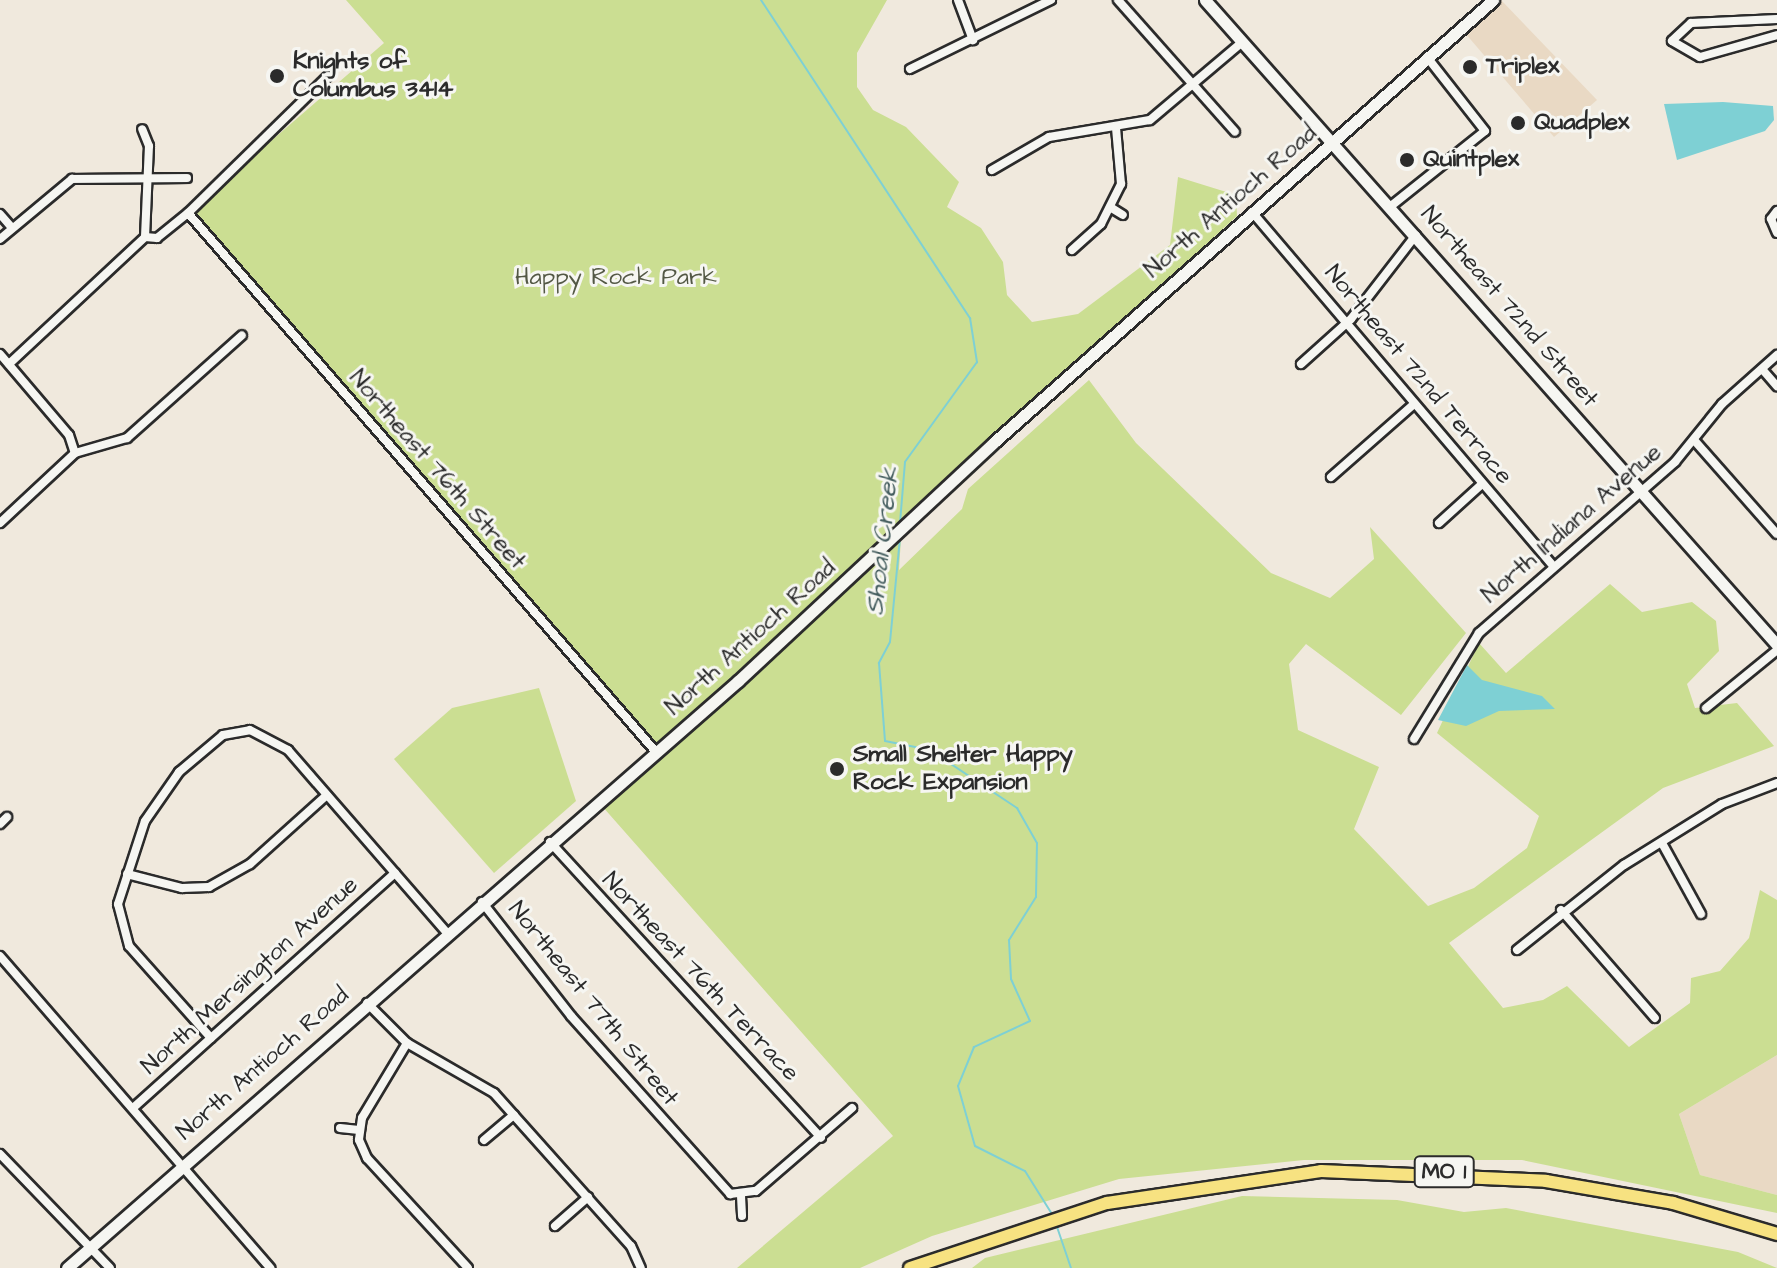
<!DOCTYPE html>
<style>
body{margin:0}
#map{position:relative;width:1777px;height:1268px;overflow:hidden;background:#f0e9dd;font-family:"Architects Daughter",sans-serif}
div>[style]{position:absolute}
.built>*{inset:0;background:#e9d9c4}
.green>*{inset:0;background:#cbde92}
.water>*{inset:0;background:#7ed0d4}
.stream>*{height:2px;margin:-1px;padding:0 1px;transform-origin:1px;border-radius:1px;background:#7ed0d4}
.roads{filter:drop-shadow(2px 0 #2b2b2b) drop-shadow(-2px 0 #2b2b2b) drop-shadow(0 2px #2b2b2b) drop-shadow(0 -2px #2b2b2b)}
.street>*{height:8px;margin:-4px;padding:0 4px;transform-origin:4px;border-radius:4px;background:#f6f6f2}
.secondary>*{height:11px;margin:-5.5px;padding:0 5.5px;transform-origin:5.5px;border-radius:5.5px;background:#f6f6f2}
.primary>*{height:12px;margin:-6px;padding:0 6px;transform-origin:6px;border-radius:6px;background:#f7e281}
.dots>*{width:22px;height:22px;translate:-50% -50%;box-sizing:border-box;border:4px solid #f6f6f2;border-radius:50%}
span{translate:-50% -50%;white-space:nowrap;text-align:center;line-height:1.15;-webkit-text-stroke:6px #f6f6f2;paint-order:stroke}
.shield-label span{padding:2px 6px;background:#f6f6f2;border:2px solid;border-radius:6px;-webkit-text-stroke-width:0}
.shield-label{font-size:22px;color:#2b2b2b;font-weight:700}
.poi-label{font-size:24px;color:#2b2b2b;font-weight:700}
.left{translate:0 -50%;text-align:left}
.street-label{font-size:24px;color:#2b2b2b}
.park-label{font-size:24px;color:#535845}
.water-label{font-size:26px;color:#445d5e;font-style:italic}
</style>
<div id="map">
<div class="built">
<div style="clip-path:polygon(1501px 0,1597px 100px,1554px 137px,1465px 33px)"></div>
<div style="clip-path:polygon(1777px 1055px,1777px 1195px,1700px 1175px,1679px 1114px)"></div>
</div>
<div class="green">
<div style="clip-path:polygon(346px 0,887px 0,857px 53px,857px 87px,873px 110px,906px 127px,959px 182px,947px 207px,981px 228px,1003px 262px,1007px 295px,1032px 322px,1078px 314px,1170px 245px,1178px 177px,1236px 195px,1237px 216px,902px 522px,899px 570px,962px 509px,968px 489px,1089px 380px,1136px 443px,1271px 573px,1330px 598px,1374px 559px,1370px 527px,1466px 633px,1401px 715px,1306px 644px,1289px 664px,1298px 730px,1379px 767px,1354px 829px,1428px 906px,1474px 888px,1527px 848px,1539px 816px,1437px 733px,1479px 643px,1506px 673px,1610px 584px,1642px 612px,1692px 602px,1716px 621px,1719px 651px,1687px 684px,1695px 708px,1737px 703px,1774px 746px,1663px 788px,1449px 943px,1503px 1008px,1543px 1000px,1567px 986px,1629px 1047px,1690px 1003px,1691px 978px,1720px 971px,1749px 938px,1760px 890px,1777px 900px,1777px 1055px,1679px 1114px,1700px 1175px,1777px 1195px,1777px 1213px,1522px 1160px,1304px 1160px,1119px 1179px,932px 1236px,860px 1268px,737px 1268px,893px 1136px,602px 806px,664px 754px,188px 213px,384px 43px)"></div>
<div style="clip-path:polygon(539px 688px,576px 801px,494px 873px,394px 759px,452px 708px)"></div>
<div style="clip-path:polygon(1242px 1196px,1397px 1200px,1464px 1212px,1506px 1208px,1738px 1252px,1777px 1268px,972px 1268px,985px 1258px)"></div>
</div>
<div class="water">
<div style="clip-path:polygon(1723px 102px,1773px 106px,1774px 120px,1765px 131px,1677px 160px,1664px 104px)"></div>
<div style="clip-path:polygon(1467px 665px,1482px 680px,1542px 696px,1555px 709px,1499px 711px,1466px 726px,1438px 720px)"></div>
</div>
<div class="stream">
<div style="left:761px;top:0;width:381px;rotate:56.7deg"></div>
<div style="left:970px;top:318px;width:45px;rotate:81deg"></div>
<div style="left:977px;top:362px;width:123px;rotate:125.8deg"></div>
<div style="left:905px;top:462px;width:61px;rotate:94.7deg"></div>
<div style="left:900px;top:538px;width:104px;rotate:95.5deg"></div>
<div style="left:890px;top:642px;width:24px;rotate:118deg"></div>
<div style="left:879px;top:663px;width:78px;rotate:85.6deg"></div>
<div style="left:885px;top:741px;width:46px;rotate:11.3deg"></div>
<div style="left:930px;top:750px;width:105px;rotate:33.7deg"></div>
<div style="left:1017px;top:808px;width:40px;rotate:60.3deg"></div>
<div style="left:1037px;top:843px;width:54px;rotate:91.1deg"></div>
<div style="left:1036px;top:897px;width:51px;rotate:122.1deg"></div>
<div style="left:1009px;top:940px;width:39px;rotate:87deg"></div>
<div style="left:1011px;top:979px;width:46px;rotate:65.7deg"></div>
<div style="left:1030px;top:1021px;width:62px;rotate:155.1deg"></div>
<div style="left:974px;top:1047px;width:42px;rotate:112.3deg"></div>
<div style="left:958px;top:1086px;width:62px;rotate:74.2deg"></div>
<div style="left:975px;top:1146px;width:56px;rotate:26.6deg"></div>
<div style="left:1025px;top:1171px;width:51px;rotate:57.9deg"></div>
<div style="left:1056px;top:1224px;width:46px;rotate:71.2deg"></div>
</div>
<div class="roads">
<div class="street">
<div style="left:958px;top:0;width:43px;rotate:69.4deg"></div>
<div style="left:1118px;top:0;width:176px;rotate:48.4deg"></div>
<div style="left:1777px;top:19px;width:86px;rotate:177.3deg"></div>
<div style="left:1691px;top:23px;width:26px;rotate:137deg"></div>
<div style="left:1672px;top:41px;width:32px;rotate:30deg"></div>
<div style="left:1700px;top:57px;width:80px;rotate:-15.9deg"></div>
<div style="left:910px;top:69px;width:157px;rotate:-26.1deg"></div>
<div style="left:992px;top:170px;width:66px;rotate:-30.1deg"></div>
<div style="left:1049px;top:137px;width:102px;rotate:-9.6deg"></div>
<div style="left:1150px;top:120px;width:119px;rotate:-40.2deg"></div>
<div style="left:1391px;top:206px;width:120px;rotate:-38.6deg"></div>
<div style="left:1485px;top:131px;width:94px;rotate:-128.1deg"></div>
<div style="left:1110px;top:207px;width:15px;rotate:32deg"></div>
<div style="left:1777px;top:211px;width:10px;rotate:127deg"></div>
<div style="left:1771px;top:219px;width:15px;rotate:67deg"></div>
<div style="left:1252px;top:212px;width:462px;rotate:49.6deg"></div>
<div style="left:188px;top:213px;width:714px;rotate:49.03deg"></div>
<div style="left:0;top:214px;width:18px;rotate:49deg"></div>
<div style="left:145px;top:237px;width:12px;rotate:5deg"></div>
<div style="left:157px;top:238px;width:40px;rotate:-39deg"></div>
<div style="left:188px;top:213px;width:196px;rotate:-44.4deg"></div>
<div style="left:0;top:239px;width:94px;rotate:-39.8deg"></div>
<div style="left:72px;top:179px;width:115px;rotate:-0.5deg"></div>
<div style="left:1072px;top:250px;width:39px;rotate:-42deg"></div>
<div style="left:1101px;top:224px;width:45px;rotate:-63.4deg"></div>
<div style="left:1121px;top:184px;width:56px;rotate:-95.1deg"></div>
<div style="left:0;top:354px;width:106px;rotate:49.6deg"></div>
<div style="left:69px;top:435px;width:19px;rotate:72deg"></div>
<div style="left:9px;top:364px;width:186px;rotate:-43deg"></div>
<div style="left:145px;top:237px;width:91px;rotate:-87.5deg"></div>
<div style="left:149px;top:146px;width:18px;rotate:-112deg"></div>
<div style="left:1301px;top:364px;width:67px;rotate:-42deg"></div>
<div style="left:1351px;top:319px;width:106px;rotate:-52.3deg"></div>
<div style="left:1762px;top:369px;width:23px;rotate:49deg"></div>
<div style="left:1694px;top:440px;width:125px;rotate:48.6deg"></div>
<div style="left:1331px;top:477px;width:109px;rotate:-41.3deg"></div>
<div style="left:0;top:523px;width:103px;rotate:-43deg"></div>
<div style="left:75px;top:453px;width:54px;rotate:-16.1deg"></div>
<div style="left:127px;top:438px;width:154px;rotate:-41.8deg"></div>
<div style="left:1439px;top:523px;width:58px;rotate:-42.2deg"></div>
<div style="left:1706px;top:708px;width:92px;rotate:-39.2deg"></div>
<div style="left:1414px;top:739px;width:124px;rotate:-58.5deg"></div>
<div style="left:1479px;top:633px;width:260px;rotate:-41.1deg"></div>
<div style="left:1675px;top:462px;width:75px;rotate:-51deg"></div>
<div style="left:1722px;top:404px;width:74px;rotate:-41.7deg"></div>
<div style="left:0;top:824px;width:10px;rotate:-45deg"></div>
<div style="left:550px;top:842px;width:401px;rotate:47.5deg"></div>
<div style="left:1662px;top:843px;width:81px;rotate:61.2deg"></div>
<div style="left:127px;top:874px;width:57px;rotate:14.3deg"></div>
<div style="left:182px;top:888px;width:27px;rotate:-2deg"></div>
<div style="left:209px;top:887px;width:47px;rotate:-29.3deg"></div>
<div style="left:250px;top:864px;width:103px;rotate:-41.9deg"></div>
<div style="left:482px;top:902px;width:145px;rotate:52deg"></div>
<div style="left:571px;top:1016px;width:239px;rotate:48.2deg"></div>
<div style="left:730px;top:1194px;width:26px;rotate:-7deg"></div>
<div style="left:756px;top:1191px;width:127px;rotate:-40.8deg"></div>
<div style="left:1561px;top:910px;width:143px;rotate:49deg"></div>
<div style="left:1517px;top:950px;width:137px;rotate:-38.5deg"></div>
<div style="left:1624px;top:865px;width:115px;rotate:-31.9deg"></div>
<div style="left:1722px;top:804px;width:59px;rotate:-20.9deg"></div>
<div style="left:0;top:956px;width:413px;rotate:49.1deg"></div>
<div style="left:367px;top:1003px;width:57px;rotate:45deg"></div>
<div style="left:407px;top:1043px;width:100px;rotate:29.9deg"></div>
<div style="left:494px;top:1093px;width:205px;rotate:48.2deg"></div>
<div style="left:631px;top:1246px;width:24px;rotate:66deg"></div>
<div style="left:211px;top:1038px;width:123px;rotate:-131.7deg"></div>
<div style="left:129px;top:946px;width:43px;rotate:-104.7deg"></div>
<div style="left:118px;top:904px;width:87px;rotate:-72deg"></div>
<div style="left:145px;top:821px;width:60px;rotate:-55.2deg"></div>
<div style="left:179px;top:772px;width:57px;rotate:-40.1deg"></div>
<div style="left:223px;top:735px;width:27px;rotate:-10deg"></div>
<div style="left:250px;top:730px;width:43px;rotate:27.8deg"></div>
<div style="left:288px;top:750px;width:242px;rotate:49deg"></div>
<div style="left:407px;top:1043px;width:87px;rotate:121deg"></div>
<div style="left:362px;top:1118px;width:22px;rotate:98deg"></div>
<div style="left:359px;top:1140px;width:20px;rotate:66deg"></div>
<div style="left:367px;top:1158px;width:149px;rotate:47.4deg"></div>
<div style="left:133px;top:1108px;width:352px;rotate:-41.9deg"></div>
<div style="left:340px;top:1128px;width:19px;rotate:6deg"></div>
<div style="left:484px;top:1140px;width:39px;rotate:-40deg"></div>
<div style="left:0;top:1154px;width:158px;rotate:46deg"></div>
<div style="left:741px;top:1196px;width:20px;rotate:87deg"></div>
<div style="left:555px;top:1226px;width:44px;rotate:-41.3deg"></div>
</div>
<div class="secondary">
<div style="left:1205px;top:0;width:862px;rotate:48.43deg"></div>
<div style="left:67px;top:1268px;width:892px;rotate:-41.18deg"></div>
<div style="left:738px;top:681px;width:349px;rotate:-43deg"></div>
<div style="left:993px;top:443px;width:668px;rotate:-41.54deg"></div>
</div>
<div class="primary">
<div style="left:910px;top:1268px;width:207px;rotate:-18.3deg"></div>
<div style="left:1107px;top:1203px;width:216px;rotate:-8.5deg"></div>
<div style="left:1321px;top:1171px;width:225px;rotate:2.5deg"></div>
<div style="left:1546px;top:1181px;width:129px;rotate:9.8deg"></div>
<div style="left:1673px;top:1203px;width:109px;rotate:16.6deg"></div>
</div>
</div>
<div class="dots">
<div style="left:1470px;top:67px;background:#2b2b2b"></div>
<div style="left:277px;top:76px;background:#2b2b2b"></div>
<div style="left:1518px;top:123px;background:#2b2b2b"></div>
<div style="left:1407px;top:160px;background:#2b2b2b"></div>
<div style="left:837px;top:769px;background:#2b2b2b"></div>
</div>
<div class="shield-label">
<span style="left:1444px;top:1172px">MO 1</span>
</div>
<div class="poi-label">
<span class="left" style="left:293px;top:76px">Knights of<br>Columbus 3414</span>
<span class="left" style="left:1486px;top:67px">Triplex</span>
<span class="left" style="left:1534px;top:123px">Quadplex</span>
<span class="left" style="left:1423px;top:160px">Quintplex</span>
<span class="left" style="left:853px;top:769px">Small Shelter Happy<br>Rock Expansion</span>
</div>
<div class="street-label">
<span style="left:1231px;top:202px;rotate:-41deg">North Antioch Road</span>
<span style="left:1509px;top:307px;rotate:49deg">Northeast 72nd Street</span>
<span style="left:1418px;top:375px;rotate:50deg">Northeast 72nd Terrace</span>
<span style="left:437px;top:470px;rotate:49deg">Northeast 76th Street</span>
<span style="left:1572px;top:524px;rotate:-41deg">North Indiana Avenue</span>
<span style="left:751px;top:638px;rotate:-42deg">North Antioch Road</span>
<span style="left:250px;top:976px;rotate:-42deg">North Mersington Avenue</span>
<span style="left:700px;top:977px;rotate:47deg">Northeast 76th Terrace</span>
<span style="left:593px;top:1004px;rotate:51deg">Northeast 77th Street</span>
<span style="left:263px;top:1064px;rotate:-41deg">North Antioch Road</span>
</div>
<div class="park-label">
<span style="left:616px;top:278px">Happy Rock Park</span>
</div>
<div class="water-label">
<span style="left:883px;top:541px;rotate:-84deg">Shoal Creek</span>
</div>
</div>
